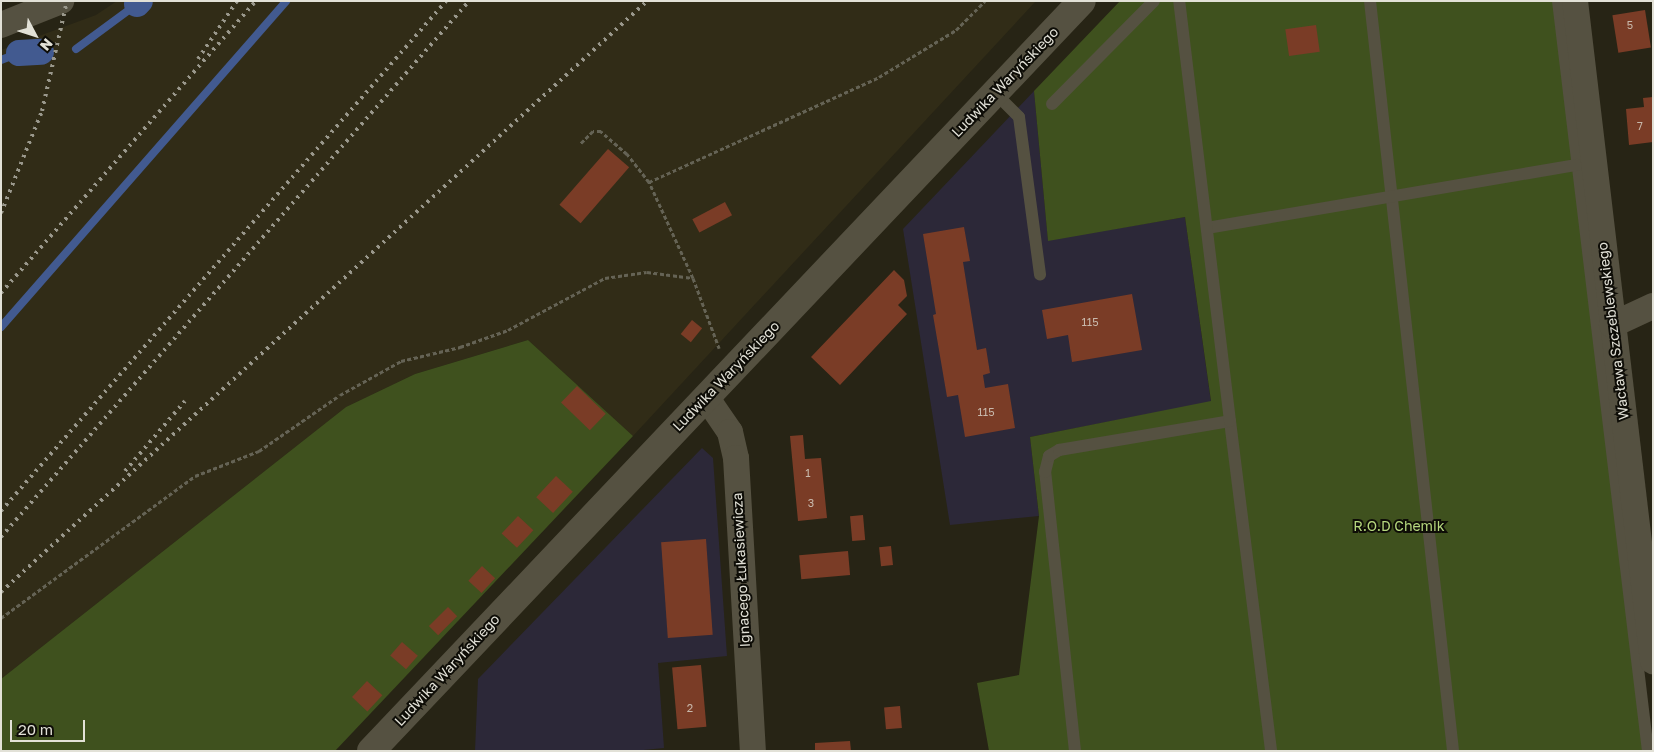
<!DOCTYPE html>
<meta charset="utf-8">
<style>
body{margin:0}
#map{position:relative;width:1654px;height:752px;overflow:hidden;background:#272415;font-family:"Golos Text",sans-serif}
div>[style]{position:absolute}
.industrial>*{inset:0;background:#2c2838}
.built>*{inset:0;background:#312c17}
.green>*{inset:0;background:#3f511e}
.stream>*{height:8px;margin:-4px;padding:0 4px;transform-origin:4px;border-radius:4px;background:#425a90}
.canal>*{height:26px;margin:-13px;padding:0 13px;transform-origin:13px;border-radius:13px;background:#425a90}
.building>*{inset:0;background:#7a3c26;transform-origin:0 0}
.path>*{height:3px;margin-top:-1.5px;transform-origin:0;background:repeating-linear-gradient(90deg,#656355 0 4px,transparent 0 6.5px)}
.service>*{height:12px;margin:-6px;padding:0 6px;transform-origin:6px;border-radius:6px;background:#555141}
.minor>*{height:26px;margin:-13px;padding:0 13px;transform-origin:13px;border-radius:13px;background:#555141}
.tertiary>*{height:28px;margin:-14px;padding:0 14px;transform-origin:14px;border-radius:14px;background:#555141}
.rail>*{height:4px;margin-top:-2px;transform-origin:0;background:repeating-linear-gradient(90deg,#9a988c 0 2.5px,transparent 0 7.5px)}
span{translate:-50% -50%;white-space:nowrap;text-align:center;line-height:1.15;-webkit-text-stroke:4px #0e0d07;paint-order:stroke}
.number-label{font-size:11px;color:#c8b8ab}
.number-label span{-webkit-text-stroke-width:0}
.street-label{font-size:14px;color:#e2e1d7}
.park-label{font-size:14px;color:#b6d87e}
.frame{position:absolute;inset:0;border:2px solid #e2e1d7;pointer-events:none}
.north{position:absolute;left:10px;top:10px;width:50px;height:50px;-webkit-text-stroke:4px #0e0d07;paint-order:stroke;rotate:130deg;font-size:14px;font-weight:700;line-height:20px;text-align:center;color:#e2e1d7}
.north::after{content:'';display:block;margin:auto;width:18px;height:22px;background:#e2e1d7;clip-path:polygon(50% 0,100% 100%,50% 72%,0 100%)}
.scale{position:absolute;left:10px;top:720px;width:75px;height:22px;box-sizing:border-box;border:2px solid #e2e1d7;border-top:0;padding-left:6px;font-size:15px;line-height:18px;white-space:nowrap;color:#e2e1d7;-webkit-text-stroke:4px #0e0d07;paint-order:stroke}
</style>
<div id="map">
<div class="industrial">
<div style="clip-path:polygon(1034px 91px,1048px 240px,1185px 217px,1211px 402px,1030px 437px,1039px 516px,950px 525px,903px 229px)"></div>
<div style="clip-path:polygon(702px 448px,713px 458px,727px 656px,658px 663px,664px 748px,633px 751px,475px 751px,478px 679px)"></div>
</div>
<div class="built">
<div style="clip-path:polygon(117px 1px,1036px 1px,633px 436px,528px 340px,415px 374px,346px 407px,1px 679px,1px 50px,96px 15px)"></div>
</div>
<div class="green">
<div style="clip-path:polygon(1120px 1px,1563px 1px,1652px 751px,989px 751px,977px 683px,1019px 675px,1039px 516px,1030px 437px,1211px 401px,1185px 217px,1048px 241px,1034px 91px)"></div>
<div style="clip-path:polygon(528px 340px,633px 436px,335px 751px,1px 751px,1px 679px,346px 407px,415px 374px)"></div>
</div>
<div class="stream">
<div style="left:76px;top:49px;width:76px;rotate:-36.4deg"></div>
<div style="left:1px;top:60px;width:19px;rotate:-21deg"></div>
<div style="left:1px;top:327px;width:433px;rotate:-48.8deg"></div>
</div>
<div class="canal">
<div style="left:137px;top:4px;width:4px;rotate:-45deg"></div>
<div style="left:19px;top:53px;width:22px;rotate:-3deg"></div>
</div>
<div class="building">
<div style="left:1645px;top:10px;width:38px;height:33px;rotate:81deg"></div>
<div style="left:1316px;top:25px;width:27px;height:31px;rotate:82deg"></div>
<div style="clip-path:polygon(1653px 97px,1653px 142px,1629px 145px,1626px 109px,1644px 107px,1643px 98px)"></div>
<div style="left:608px;top:149px;width:28px;height:74px;rotate:41deg"></div>
<div style="left:725px;top:202px;width:15px;height:37px;rotate:62deg"></div>
<div style="clip-path:polygon(964px 227px,970px 261px,963px 262px,977px 350px,986px 348px,990px 373px,983px 375px,985px 388px,1008px 384px,1015px 428px,965px 437px,958px 395px,947px 397px,933px 315px,936px 314px,923px 234px)"></div>
<div style="clip-path:polygon(894px 270px,904px 280px,907px 296px,898px 305px,907px 314px,840px 385px,811px 357px)"></div>
<div style="clip-path:polygon(1132px 294px,1142px 350px,1072px 362px,1068px 335px,1047px 339px,1042px 310px)"></div>
<div style="left:692px;top:320px;width:13px;height:18px;rotate:39deg"></div>
<div style="left:577px;top:386px;width:40px;height:23px;rotate:44deg"></div>
<div style="clip-path:polygon(803px 435px,805px 459px,821px 458px,827px 518px,798px 521px,790px 436px)"></div>
<div style="left:556px;top:476px;width:23px;height:29px;rotate:43deg"></div>
<div style="left:863px;top:515px;width:25px;height:13px;rotate:85deg"></div>
<div style="left:518px;top:516px;width:21px;height:24px;rotate:43deg"></div>
<div style="left:706px;top:539px;width:96px;height:45px;rotate:86deg"></div>
<div style="left:891px;top:546px;width:19px;height:12px;rotate:84deg"></div>
<div style="left:848px;top:551px;width:24px;height:49px;rotate:85deg"></div>
<div style="left:482px;top:566px;width:18px;height:20px;rotate:43deg"></div>
<div style="left:448px;top:607px;width:13px;height:27px;rotate:45deg"></div>
<div style="left:402px;top:642px;width:21px;height:18px;rotate:41deg"></div>
<div style="left:701px;top:665px;width:62px;height:29px;rotate:85deg"></div>
<div style="left:367px;top:681px;width:21px;height:22px;rotate:43deg"></div>
<div style="left:900px;top:706px;width:22px;height:16px;rotate:85deg"></div>
<div style="clip-path:polygon(850px 741px,851px 751px,815px 751px,815px 743px)"></div>
</div>
<div class="path">
<div style="left:649px;top:182px;width:253px;rotate:-24.5deg"></div>
<div style="left:879px;top:77px;width:90px;rotate:-31.4deg"></div>
<div style="left:956px;top:30px;width:41px;rotate:-45deg"></div>
<div style="left:693px;top:278px;width:75px;rotate:69.6deg"></div>
<div style="left:1px;top:618px;width:240px;rotate:-36.2deg"></div>
<div style="left:195px;top:476px;width:69px;rotate:-21.3deg"></div>
<div style="left:259px;top:451px;width:98px;rotate:-34.7deg"></div>
<div style="left:340px;top:395px;width:70px;rotate:-29.1deg"></div>
<div style="left:401px;top:361px;width:61px;rotate:-13.3deg"></div>
<div style="left:460px;top:347px;width:51px;rotate:-19.5deg"></div>
<div style="left:508px;top:330px;width:110px;rotate:-28.2deg"></div>
<div style="left:605px;top:278px;width:42px;rotate:-8.1deg"></div>
<div style="left:647px;top:272px;width:46px;rotate:7.4deg"></div>
<div style="left:693px;top:278px;width:106px;rotate:-114.6deg"></div>
<div style="left:649px;top:182px;width:36px;rotate:-128deg"></div>
<div style="left:627px;top:154px;width:35px;rotate:-139deg"></div>
<div style="left:601px;top:131px;width:8px;rotate:180deg"></div>
<div style="left:593px;top:131px;width:18px;rotate:135deg"></div>
</div>
<div class="service">
<div style="left:1370px;top:1px;width:755px;rotate:83.68deg"></div>
<div style="left:1558px;top:1px;width:755px;rotate:83.16deg"></div>
<div style="left:995px;top:93px;width:34px;rotate:45deg"></div>
<div style="left:1019px;top:117px;width:159px;rotate:82.4deg"></div>
<div style="left:1052px;top:104px;width:145px;rotate:-45.3deg"></div>
<div style="left:1207px;top:228px;width:375px;rotate:-9.7deg"></div>
<div style="left:1230px;top:421px;width:333px;rotate:82.9deg"></div>
<div style="left:1075px;top:751px;width:281px;rotate:-96.1deg"></div>
<div style="left:1045px;top:472px;width:16px;rotate:-76deg"></div>
<div style="left:1049px;top:456px;width:12px;rotate:-31deg"></div>
<div style="left:1059px;top:450px;width:173px;rotate:-9.6deg"></div>
<div style="left:1230px;top:421px;width:423px;rotate:-96.9deg"></div>
</div>
<div class="minor">
<div style="left:1575px;top:1px;width:665px;rotate:83.26deg"></div>
<div style="left:1px;top:25px;width:65px;rotate:-21.8deg"></div>
<div style="left:1612px;top:325px;width:45px;rotate:-24.9deg"></div>
<div style="left:706px;top:397px;width:42px;rotate:55.6deg"></div>
<div style="left:730px;top:432px;width:27px;rotate:77deg"></div>
<div style="left:736px;top:458px;width:293px;rotate:86.7deg"></div>
</div>
<div class="tertiary">
<div style="left:371px;top:751px;width:1033px;rotate:-46.53deg"></div>
</div>
<div class="rail">
<div style="left:198px;top:59px;width:70px;rotate:-56.1deg"></div>
<div style="left:1px;top:213px;width:110px;rotate:-68.1deg"></div>
<div style="left:42px;top:111px;width:113px;rotate:-77.2deg"></div>
<div style="left:1px;top:293px;width:388px;rotate:-48.9deg"></div>
<div style="left:125px;top:471px;width:92px;rotate:-49.4deg"></div>
<div style="left:1px;top:511px;width:677px;rotate:-48.89deg"></div>
<div style="left:1px;top:537px;width:712px;rotate:-48.87deg"></div>
<div style="left:1px;top:592px;width:876px;rotate:-42.45deg"></div>
</div>
<div class="number-label">
<span style="left:1630px;top:25px">5</span>
<span style="left:1640px;top:126px">7</span>
<span style="left:1090px;top:322px">115</span>
<span style="left:986px;top:412px">115</span>
<span style="left:808px;top:473px">1</span>
<span style="left:811px;top:503px">3</span>
<span style="left:690px;top:708px">2</span>
</div>
<div class="street-label">
<span style="left:1005px;top:82px;rotate:-46deg">Ludwika Waryńskiego</span>
<span style="left:1613px;top:331px;rotate:-97deg">Wacława Szczeblewskiego</span>
<span style="left:726px;top:376px;rotate:-46deg">Ludwika Waryńskiego</span>
<span style="left:741px;top:570px;rotate:-93deg">Ignacego Łukasiewicza</span>
<span style="left:447px;top:670px;rotate:-47deg">Ludwika Waryńskiego</span>
</div>
<div class="park-label">
<span style="left:1399px;top:526px">R.O.D Chemik</span>
</div>
<div class="frame"></div>
<div class="north">N</div>
<div class="scale">20 m</div>
</div>
